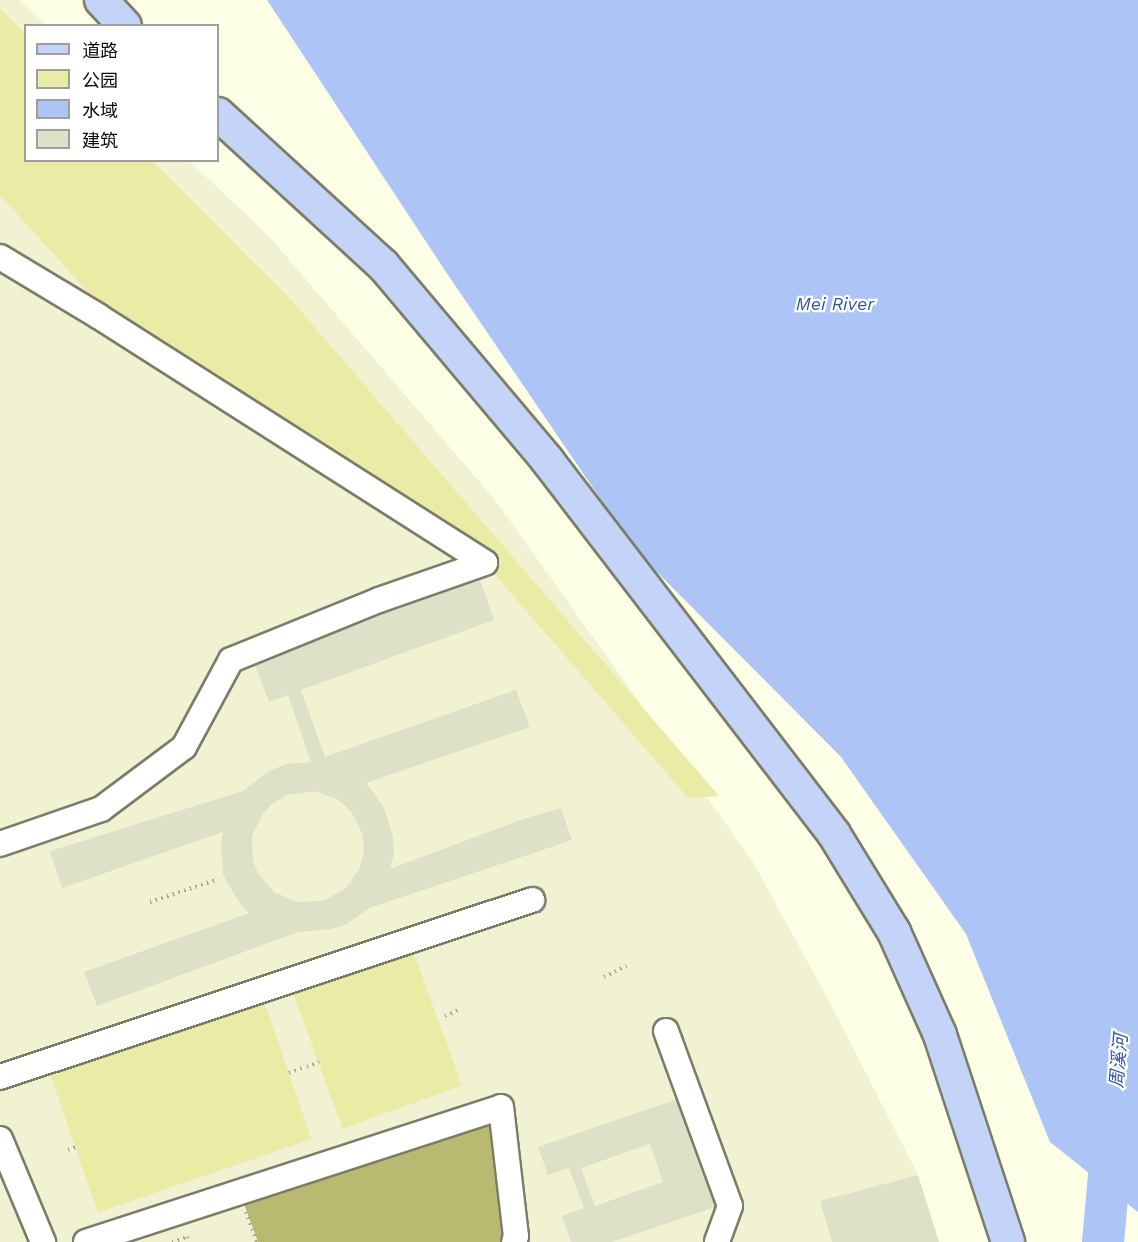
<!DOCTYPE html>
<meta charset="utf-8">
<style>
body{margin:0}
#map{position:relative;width:1138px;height:1242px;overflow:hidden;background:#fdfee6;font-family:"Work Sans","Noto Sans SC",sans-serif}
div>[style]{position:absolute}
.built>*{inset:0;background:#f1f2d2}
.green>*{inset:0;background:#eaeba4;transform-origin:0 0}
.forest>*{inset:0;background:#b9ba72}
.water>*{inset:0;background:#acc4f6}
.river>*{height:42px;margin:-21px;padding:0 21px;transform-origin:21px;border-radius:21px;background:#acc4f6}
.building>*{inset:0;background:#dfe0c8}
.path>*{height:4px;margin-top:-2px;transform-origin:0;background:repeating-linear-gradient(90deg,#a6a795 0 1.5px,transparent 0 6px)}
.roads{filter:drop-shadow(2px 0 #7c7d68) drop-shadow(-2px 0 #7c7d68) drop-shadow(0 2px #7c7d68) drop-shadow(0 -2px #7c7d68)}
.minor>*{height:24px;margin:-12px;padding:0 12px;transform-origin:12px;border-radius:12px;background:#fff}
.major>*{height:32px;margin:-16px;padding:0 16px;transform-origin:16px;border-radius:16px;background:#c3d4f8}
span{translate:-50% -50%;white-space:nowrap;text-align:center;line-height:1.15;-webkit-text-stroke:4.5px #fff;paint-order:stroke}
.water-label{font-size:18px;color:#34539b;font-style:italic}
.legend{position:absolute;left:24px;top:24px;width:195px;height:138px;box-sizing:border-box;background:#fff;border:2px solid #9e9e9b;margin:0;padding:8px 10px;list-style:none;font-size:18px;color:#0d0d06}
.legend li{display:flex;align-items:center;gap:12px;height:30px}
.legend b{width:30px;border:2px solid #9e9e9b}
</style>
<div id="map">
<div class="built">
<div style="clip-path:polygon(0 0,19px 0,46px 25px,26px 26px,26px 160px,189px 161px,267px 234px,496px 501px,753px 862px,829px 1001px,918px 1175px,832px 1242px,0 1242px)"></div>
</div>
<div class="green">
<div style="clip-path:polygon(0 9px,25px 34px,26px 160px,152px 161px,291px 300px,719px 796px,688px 798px,485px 563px,130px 338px,0 195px)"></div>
<div style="left:413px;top:951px;width:143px;height:127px;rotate:70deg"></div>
<div style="left:264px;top:1001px;width:146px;height:226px;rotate:71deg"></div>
</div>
<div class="forest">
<div style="clip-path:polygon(501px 1107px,514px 1242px,258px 1242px,240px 1193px)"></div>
</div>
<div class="water">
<div style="clip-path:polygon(267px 0,1138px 0,1138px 1212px,1050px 1142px,966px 934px,841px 757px,636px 551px,444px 269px)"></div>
</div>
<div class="river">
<div style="left:1103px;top:1242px;width:109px;rotate:-84.8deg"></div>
</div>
<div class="building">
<div style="clip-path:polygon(evenodd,480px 580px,494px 620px,301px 690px,325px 757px,516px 690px,530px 727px,366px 783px,383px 806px,393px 836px,394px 854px,390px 869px,523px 819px,561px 808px,572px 840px,369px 908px,347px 924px,331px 929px,298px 932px,97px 1006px,84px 972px,249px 913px,239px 902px,223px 875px,221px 844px,223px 832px,62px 888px,50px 851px,243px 791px,269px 771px,286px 764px,311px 762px,288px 695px,269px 702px,253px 659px,480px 580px,313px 791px,337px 799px,351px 811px,362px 833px,364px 851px,360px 868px,346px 888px,323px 901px,298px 902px,274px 892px,258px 873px,253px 861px,252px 836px,263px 813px,272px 804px,287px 795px,313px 791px)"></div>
<div style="clip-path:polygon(evenodd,680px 1098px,687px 1118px,683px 1119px,703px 1176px,708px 1175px,719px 1206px,612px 1242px,571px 1242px,562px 1216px,584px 1208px,569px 1168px,548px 1175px,538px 1147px,680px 1098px,650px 1144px,663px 1182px,595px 1206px,581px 1168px,650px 1144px)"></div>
<div style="clip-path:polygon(918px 1175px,939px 1242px,832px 1242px,820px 1201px)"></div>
</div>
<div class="path">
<div style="left:150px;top:902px;width:70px;rotate:-18.4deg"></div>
<div style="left:604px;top:977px;width:25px;rotate:-26deg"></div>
<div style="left:445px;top:1016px;width:14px;rotate:-25deg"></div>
<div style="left:307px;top:1067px;width:13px;rotate:-23deg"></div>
<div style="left:289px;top:1073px;width:14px;rotate:-21deg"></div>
<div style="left:68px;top:1150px;width:8px;rotate:-23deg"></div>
<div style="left:246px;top:1212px;width:32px;rotate:70deg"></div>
<div style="left:172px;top:1242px;width:16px;rotate:-18deg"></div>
<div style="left:187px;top:1237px;width:5px;rotate:68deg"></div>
</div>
<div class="roads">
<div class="minor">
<div style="left:0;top:257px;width:114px;rotate:31deg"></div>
<div style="left:98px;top:316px;width:459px;rotate:32.5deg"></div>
<div style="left:485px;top:563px;width:112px;rotate:160.8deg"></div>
<div style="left:379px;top:600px;width:160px;rotate:157.9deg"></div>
<div style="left:231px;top:660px;width:99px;rotate:118.4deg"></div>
<div style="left:184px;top:747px;width:104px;rotate:143.2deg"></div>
<div style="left:101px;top:809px;width:107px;rotate:160.9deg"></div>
<div style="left:666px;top:1031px;width:186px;rotate:69.9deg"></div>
<div style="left:730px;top:1206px;width:38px;rotate:110deg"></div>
<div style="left:0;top:1077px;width:561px;rotate:-18.4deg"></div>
<div style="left:0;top:1139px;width:112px;rotate:67.3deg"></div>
<div style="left:86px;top:1242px;width:436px;rotate:-18deg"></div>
<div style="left:501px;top:1107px;width:130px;rotate:83.4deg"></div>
<div style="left:516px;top:1236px;width:6px;rotate:108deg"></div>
</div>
<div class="major">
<div style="left:101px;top:0;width:35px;rotate:47deg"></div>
<div style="left:218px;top:114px;width:224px;rotate:42.5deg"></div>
<div style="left:383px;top:265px;width:255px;rotate:49.9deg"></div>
<div style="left:547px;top:460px;width:471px;rotate:52.5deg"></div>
<div style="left:834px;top:834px;width:115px;rotate:58.5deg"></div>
<div style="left:894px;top:932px;width:113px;rotate:65.9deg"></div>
<div style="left:940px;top:1035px;width:218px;rotate:71.8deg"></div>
</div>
</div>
<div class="water-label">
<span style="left:835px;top:304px">Mei River</span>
<span style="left:1119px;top:1061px;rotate:-85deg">周溪河</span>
</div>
<ul class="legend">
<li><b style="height:8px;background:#c3d4f8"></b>道路</li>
<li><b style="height:16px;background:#eaeba4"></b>公园</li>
<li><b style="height:16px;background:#acc4f6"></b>水域</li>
<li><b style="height:16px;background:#dfe0c8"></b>建筑</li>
</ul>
</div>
